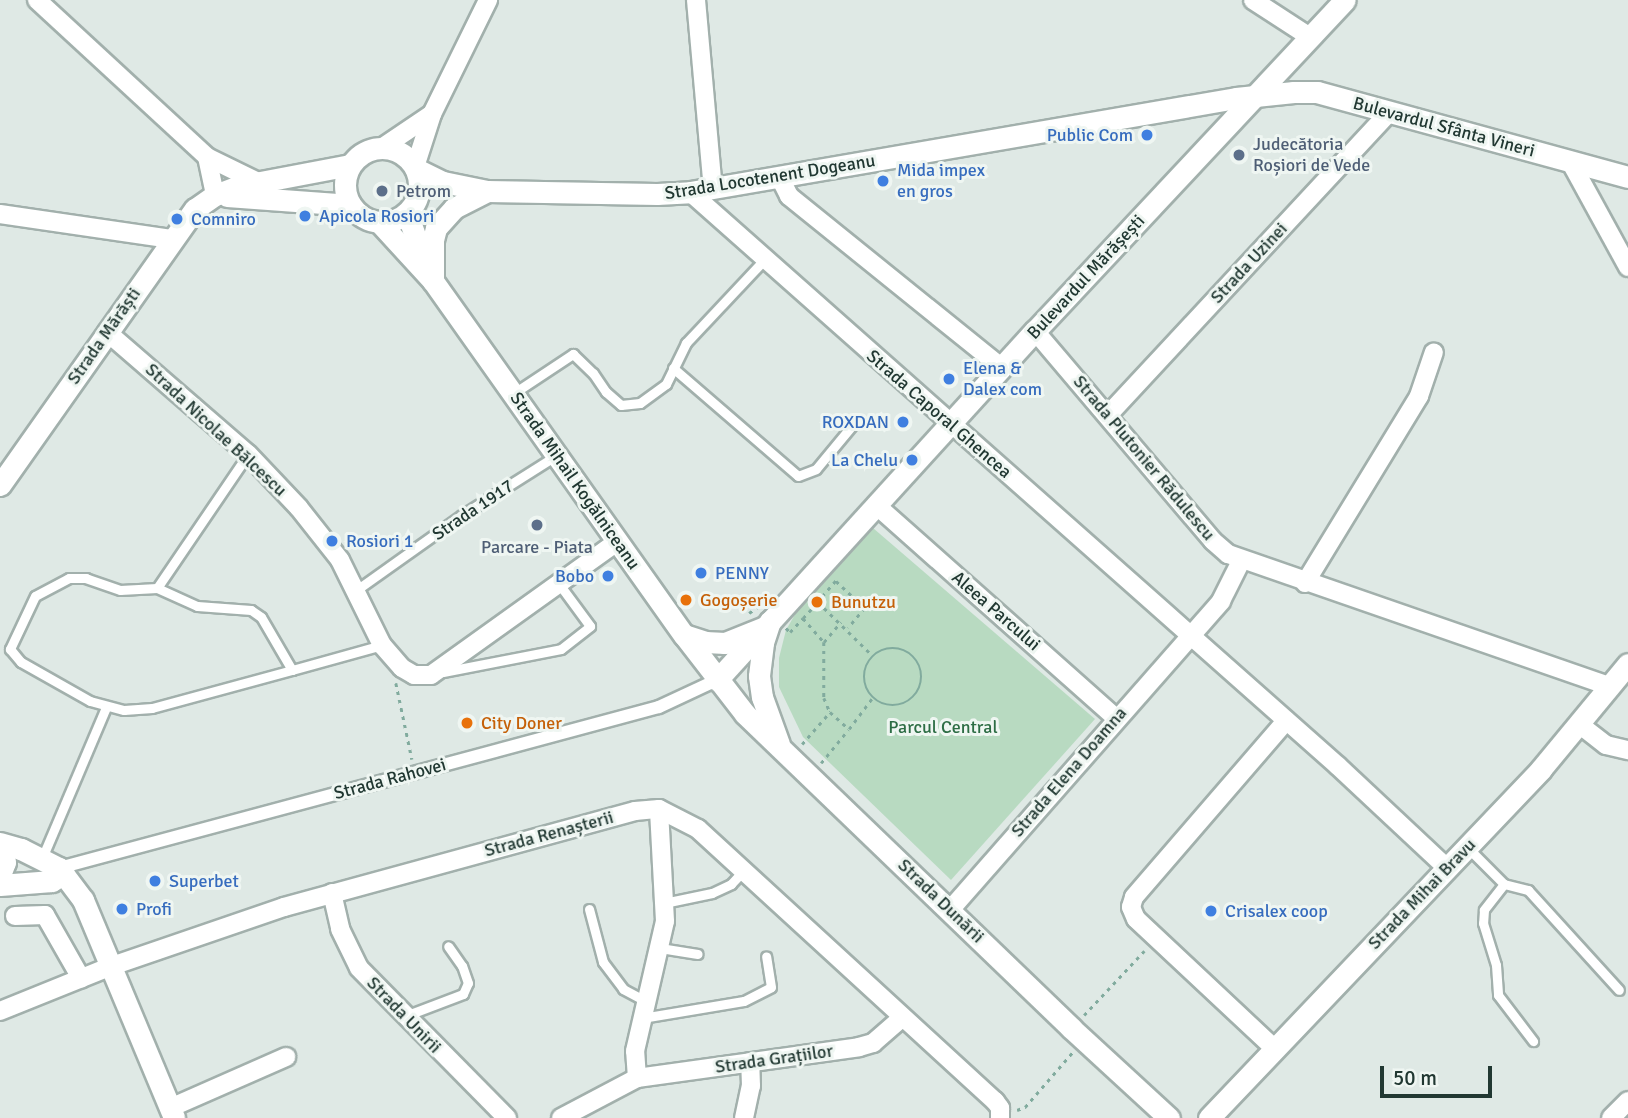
<!DOCTYPE html>
<meta charset="utf-8">
<style>
body{margin:0}
#map{position:relative;width:1628px;height:1118px;overflow:hidden;background:#dfe9e5;font-family:Signika,sans-serif}
div>[style]{position:absolute}
.green>*{inset:0;background:#b8dac1}
.path>*{height:2.5px;margin-top:-1.25px;transform-origin:0;background:repeating-linear-gradient(90deg,#81ab9e 0 3.5px,transparent 0 8.5px)}
.path>.ring{margin:-1.25px;padding:0;box-sizing:content-box;background:none;border:2.5px solid #81ab9e;border-radius:50%}
.roads{filter:drop-shadow(2px 0 #a2b0ac) drop-shadow(-2px 0 #a2b0ac) drop-shadow(0 2px #a2b0ac) drop-shadow(0 -2px #a2b0ac)}
.service>*{height:9px;margin:-4.5px;padding:0 4.5px;transform-origin:4.5px;border-radius:4.5px;background:#fff}
.pedestrian>*{height:12px;margin:-6px;padding:0 6px;transform-origin:6px;border-radius:6px;background:#fff}
.minor>*{height:18px;margin:-9px;padding:0 9px;transform-origin:9px;border-radius:9px;background:#fff}
.tertiary>*{height:21px;margin:-10.5px;padding:0 10.5px;transform-origin:10.5px;border-radius:10.5px;background:#fff}
.secondary>*{height:21px;margin:-10.5px;padding:0 10.5px;transform-origin:10.5px;border-radius:10.5px;background:#fff}
.secondary>.ring{margin:-10.5px;padding:0;box-sizing:content-box;background:none;border:21px solid #fff;border-radius:50%}
.dots>*{width:19px;height:19px;translate:-50% -50%;box-sizing:border-box;border:4px solid #eff6f2;border-radius:50%}
span{translate:-50% -50%;white-space:nowrap;text-align:center;line-height:1.15;-webkit-text-stroke:6px #eff6f2;paint-order:stroke}
.street-label{font-size:18px;color:#213832}
.shop-label{font-size:18px;color:#366cbe}
.right{translate:-100% -50%;text-align:right}
.left{translate:0 -50%;text-align:left}
.service-label{font-size:18px;color:#4e5e75}
.food-label{font-size:18px;color:#c56008}
.park-label{font-size:18px;color:#2d6d45}
.scale{position:absolute;left:1380px;top:1066px;width:112px;height:32px;box-sizing:border-box;border:4px solid #213832;border-top:0;padding-left:9px;font-size:21px;line-height:24px;white-space:nowrap;color:#213832;-webkit-text-stroke:5px #eff6f2;paint-order:stroke}
</style>
<div id="map">
<div class="green">
<div style="clip-path:polygon(873px 528px,1095px 719px,951px 880px,803px 737px,779px 687px,779px 658px,786px 630px,797px 611px)"></div>
</div>
<div class="path">
<div style="left:836px;top:581px;width:28px;rotate:131deg"></div>
<div style="left:818px;top:602px;width:74px;rotate:44.5deg"></div>
<div style="left:836px;top:581px;width:40px;rotate:43deg"></div>
<div style="left:865px;top:608px;width:26px;rotate:130deg"></div>
<div style="left:749px;top:613px;width:14px;rotate:-36deg"></div>
<div style="left:803px;top:618px;width:22px;rotate:-47deg"></div>
<div style="left:818px;top:602px;width:6px;rotate:-135deg"></div>
<div style="left:786px;top:628px;width:6px;rotate:45deg"></div>
<div style="left:790px;top:632px;width:19px;rotate:-47deg"></div>
<div style="left:803px;top:618px;width:32px;rotate:49deg"></div>
<div style="left:824px;top:642px;width:56px;rotate:90deg"></div>
<div style="left:824px;top:698px;width:15px;rotate:67deg"></div>
<div style="left:824px;top:642px;width:26px;rotate:-50deg"></div>
<div class="ring" style="left:864px;top:648px;width:55.5px;height:55.5px"></div>
<div style="left:396px;top:683px;width:78px;rotate:78.1deg"></div>
<div style="left:802px;top:744px;width:43px;rotate:-48.8deg"></div>
<div style="left:830px;top:712px;width:25px;rotate:42deg"></div>
<div style="left:849px;top:729px;width:40px;rotate:-53deg"></div>
<div style="left:821px;top:763px;width:43px;rotate:-50.7deg"></div>
<div style="left:1084px;top:1015px;width:88px;rotate:-46.8deg"></div>
<div style="left:1017px;top:1110px;width:9px;rotate:-21deg"></div>
<div style="left:1025px;top:1107px;width:72px;rotate:-49deg"></div>
</div>
<div class="roads">
<div class="service">
<div style="left:673px;top:368px;width:165px;rotate:40.8deg"></div>
<div style="left:798px;top:476px;width:19px;rotate:-21deg"></div>
<div style="left:816px;top:469px;width:60px;rotate:-50.4deg"></div>
<div style="left:514px;top:393px;width:71px;rotate:-33.5deg"></div>
<div style="left:573px;top:354px;width:28px;rotate:44deg"></div>
<div style="left:593px;top:373px;width:23px;rotate:56deg"></div>
<div style="left:606px;top:392px;width:20px;rotate:41deg"></div>
<div style="left:621px;top:405px;width:19px;rotate:-6deg"></div>
<div style="left:640px;top:403px;width:32px;rotate:-36deg"></div>
<div style="left:666px;top:384px;width:46px;rotate:-64deg"></div>
<div style="left:686px;top:343px;width:114px;rotate:-46.8deg"></div>
<div style="left:157px;top:588px;width:162px;rotate:-55.8deg"></div>
<div style="left:355px;top:591px;width:131px;rotate:-35.4deg"></div>
<div style="left:462px;top:515px;width:112px;rotate:-32.3deg"></div>
<div style="left:292px;top:670px;width:61px;rotate:-120.3deg"></div>
<div style="left:261px;top:617px;width:12px;rotate:-145deg"></div>
<div style="left:251px;top:610px;width:54px;rotate:-175.8deg"></div>
<div style="left:197px;top:606px;width:44px;rotate:-155.8deg"></div>
<div style="left:157px;top:588px;width:37px;rotate:177deg"></div>
<div style="left:120px;top:590px;width:36px;rotate:-161deg"></div>
<div style="left:86px;top:578px;width:17px;rotate:180deg"></div>
<div style="left:69px;top:578px;width:38px;rotate:152deg"></div>
<div style="left:35px;top:596px;width:59px;rotate:115.3deg"></div>
<div style="left:10px;top:649px;width:17px;rotate:50deg"></div>
<div style="left:21px;top:662px;width:79px;rotate:29.5deg"></div>
<div style="left:90px;top:701px;width:35px;rotate:15deg"></div>
<div style="left:124px;top:710px;width:28px;rotate:-4deg"></div>
<div style="left:152px;top:708px;width:145px;rotate:-15.2deg"></div>
<div style="left:292px;top:670px;width:93px;rotate:-15.5deg"></div>
<div style="left:443px;top:672px;width:120px;rotate:-11deg"></div>
<div style="left:561px;top:649px;width:37px;rotate:-38deg"></div>
<div style="left:590px;top:626px;width:52px;rotate:-126.4deg"></div>
<div style="left:1468px;top:848px;width:51px;rotate:45deg"></div>
<div style="left:1504px;top:884px;width:25px;rotate:14deg"></div>
<div style="left:1528px;top:890px;width:135px;rotate:47.7deg"></div>
<div style="left:42px;top:858px;width:164px;rotate:-67deg"></div>
<div style="left:1504px;top:884px;width:33px;rotate:128deg"></div>
<div style="left:1484px;top:910px;width:13px;rotate:94deg"></div>
<div style="left:1483px;top:923px;width:44px;rotate:72.8deg"></div>
<div style="left:1496px;top:965px;width:30px;rotate:86deg"></div>
<div style="left:1498px;top:995px;width:58px;rotate:52.7deg"></div>
<div style="left:664px;top:903px;width:49px;rotate:-11.8deg"></div>
<div style="left:712px;top:893px;width:21px;rotate:-25deg"></div>
<div style="left:731px;top:884px;width:18px;rotate:-47deg"></div>
<div style="left:589px;top:909px;width:55px;rotate:75.2deg"></div>
<div style="left:603px;top:962px;width:34px;rotate:53deg"></div>
<div style="left:623px;top:989px;width:26px;rotate:28deg"></div>
<div style="left:660px;top:948px;width:38px;rotate:9deg"></div>
<div style="left:405px;top:1016px;width:62px;rotate:-20.8deg"></div>
<div style="left:463px;top:994px;width:12px;rotate:-66deg"></div>
<div style="left:468px;top:983px;width:18px;rotate:-109deg"></div>
<div style="left:462px;top:966px;width:24px;rotate:-125deg"></div>
<div style="left:642px;top:1018px;width:103px;rotate:-9.5deg"></div>
<div style="left:744px;top:1001px;width:30px;rotate:-27deg"></div>
<div style="left:771px;top:987px;width:31px;rotate:-99deg"></div>
</div>
<div class="pedestrian">
<div style="left:59px;top:868px;width:621px;rotate:-15.02deg"></div>
<div style="left:659px;top:707px;width:64px;rotate:-25deg"></div>
</div>
<div class="minor">
<div style="left:37px;top:0;width:231px;rotate:42.7deg"></div>
<div style="left:207px;top:157px;width:57px;rotate:26.1deg"></div>
<div style="left:696px;top:0;width:190px;rotate:84.9deg"></div>
<div style="left:1253px;top:0;width:68px;rotate:33deg"></div>
<div style="left:383px;top:147px;width:59px;rotate:-34deg"></div>
<div style="left:207px;top:157px;width:39px;rotate:78deg"></div>
<div style="left:1570px;top:161px;width:121px;rotate:61.3deg"></div>
<div style="left:415px;top:167px;width:56px;rotate:-72.2deg"></div>
<div style="left:432px;top:114px;width:127px;rotate:-63.8deg"></div>
<div style="left:780px;top:178px;width:20px;rotate:63deg"></div>
<div style="left:789px;top:196px;width:274px;rotate:38.9deg"></div>
<div style="left:690px;top:192px;width:866px;rotate:41.53deg"></div>
<div style="left:1338px;top:766px;width:149px;rotate:43.1deg"></div>
<div style="left:0;top:214px;width:173px;rotate:8.3deg"></div>
<div style="left:1035px;top:331px;width:275px;rotate:49.7deg"></div>
<div style="left:1213px;top:541px;width:20px;rotate:41deg"></div>
<div style="left:1228px;top:554px;width:404px;rotate:19.1deg"></div>
<div style="left:107px;top:332px;width:186px;rotate:40.9deg"></div>
<div style="left:248px;top:454px;width:74px;rotate:46.6deg"></div>
<div style="left:299px;top:508px;width:66px;rotate:51.7deg"></div>
<div style="left:340px;top:560px;width:95px;rotate:63.7deg"></div>
<div style="left:382px;top:645px;width:30px;rotate:49deg"></div>
<div style="left:402px;top:668px;width:14px;rotate:30deg"></div>
<div style="left:414px;top:675px;width:17px"></div>
<div style="left:431px;top:675px;width:230px;rotate:-35.6deg"></div>
<div style="left:1108px;top:415px;width:414px;rotate:-47.1deg"></div>
<div style="left:876px;top:505px;width:321px;rotate:41.6deg"></div>
<div style="left:1305px;top:583px;width:219px;rotate:-58.6deg"></div>
<div style="left:1419px;top:396px;width:46px;rotate:-71.2deg"></div>
<div style="left:1579px;top:724px;width:34px;rotate:38deg"></div>
<div style="left:1606px;top:745px;width:23px;rotate:13deg"></div>
<div style="left:332px;top:893px;width:37px;rotate:77deg"></div>
<div style="left:340px;top:929px;width:43px;rotate:64deg"></div>
<div style="left:359px;top:968px;width:211px;rotate:45.4deg"></div>
<div style="left:950px;top:910px;width:411px;rotate:-48.7deg"></div>
<div style="left:1221px;top:601px;width:45px;rotate:-63.4deg"></div>
<div style="left:15px;top:916px;width:30px;rotate:-2deg"></div>
<div style="left:45px;top:915px;width:73px;rotate:60.3deg"></div>
<div style="left:0;top:1011px;width:118px;rotate:-22deg"></div>
<div style="left:109px;top:967px;width:185px;rotate:-18.9deg"></div>
<div style="left:284px;top:907px;width:364px;rotate:-15.3deg"></div>
<div style="left:635px;top:811px;width:24px;rotate:-5deg"></div>
<div style="left:659px;top:809px;width:44px;rotate:27.1deg"></div>
<div style="left:698px;top:829px;width:403px;rotate:42.5deg"></div>
<div style="left:995px;top:1101px;width:9px;rotate:54deg"></div>
<div style="left:1000px;top:1108px;width:10px;rotate:90deg"></div>
<div style="left:1275px;top:1049px;width:190px;rotate:-136.9deg"></div>
<div style="left:1136px;top:919px;width:13px;rotate:-113deg"></div>
<div style="left:1131px;top:907px;width:10px;rotate:-73deg"></div>
<div style="left:1134px;top:897px;width:233px;rotate:-49.2deg"></div>
<div style="left:637px;top:1078px;width:27px;rotate:-94deg"></div>
<div style="left:635px;top:1051px;width:133px;rotate:-77deg"></div>
<div style="left:665px;top:921px;width:112px;rotate:-93.1deg"></div>
<div style="left:170px;top:1108px;width:127px;rotate:-23.7deg"></div>
<div style="left:561px;top:1118px;width:86px;rotate:-27.8deg"></div>
<div style="left:637px;top:1078px;width:224px;rotate:-7.9deg"></div>
<div style="left:859px;top:1047px;width:15px;rotate:-16deg"></div>
<div style="left:873px;top:1043px;width:38px;rotate:-41deg"></div>
<div style="left:744px;top:1118px;width:33px;rotate:-78deg"></div>
<div style="left:751px;top:1086px;width:24px;rotate:-92deg"></div>
<div style="left:1611px;top:1118px;width:24px;rotate:-45deg"></div>
</div>
<div class="tertiary">
<div style="left:717px;top:680px;width:472px;rotate:-47.7deg"></div>
<div style="left:1035px;top:331px;width:453px;rotate:-46.9deg"></div>
</div>
<div class="secondary">
<div class="ring" style="left:345px;top:148px;width:53px;height:53px"></div>
<div style="left:416px;top:169px;width:30px;rotate:26deg"></div>
<div style="left:443px;top:182px;width:45px;rotate:11.6deg"></div>
<div style="left:487px;top:191px;width:170px;rotate:1deg"></div>
<div style="left:657px;top:194px;width:33px;rotate:-3deg"></div>
<div style="left:690px;top:192px;width:554px;rotate:-9.77deg"></div>
<div style="left:1236px;top:98px;width:58px;rotate:-5.9deg"></div>
<div style="left:1294px;top:92px;width:23px"></div>
<div style="left:1317px;top:92px;width:322px;rotate:15.3deg"></div>
<div style="left:227px;top:196px;width:124px;rotate:4.2deg"></div>
<div style="left:407px;top:213px;width:54px;rotate:70.6deg"></div>
<div style="left:379px;top:222px;width:80px;rotate:47.5deg"></div>
<div style="left:433px;top:281px;width:434px;rotate:54.7deg"></div>
<div style="left:684px;top:635px;width:100px;rotate:52.3deg"></div>
<div style="left:745px;top:714px;width:453px;rotate:43.9deg"></div>
<div style="left:1071px;top:1028px;width:133px;rotate:42.6deg"></div>
<div style="left:433px;top:281px;width:41px;rotate:-90deg"></div>
<div style="left:433px;top:240px;width:12px;rotate:-76deg"></div>
<div style="left:436px;top:228px;width:27px;rotate:-48deg"></div>
<div style="left:454px;top:208px;width:37px;rotate:-27deg"></div>
<div style="left:0;top:485px;width:338px;rotate:-54.8deg"></div>
<div style="left:195px;top:209px;width:24px;rotate:-35deg"></div>
<div style="left:215px;top:195px;width:26px;rotate:-21deg"></div>
<div style="left:239px;top:186px;width:113px;rotate:-10.7deg"></div>
<div style="left:770px;top:621px;width:23px;rotate:108deg"></div>
<div style="left:763px;top:643px;width:33px;rotate:97deg"></div>
<div style="left:759px;top:676px;width:21px;rotate:82deg"></div>
<div style="left:762px;top:697px;width:50px;rotate:70.1deg"></div>
<div style="left:684px;top:635px;width:22px;rotate:18deg"></div>
<div style="left:705px;top:642px;width:20px;rotate:3deg"></div>
<div style="left:725px;top:643px;width:43px;rotate:-21.8deg"></div>
<div style="left:0;top:843px;width:22px;rotate:16deg"></div>
<div style="left:21px;top:849px;width:42px;rotate:26.6deg"></div>
<div style="left:59px;top:868px;width:40px;rotate:53deg"></div>
<div style="left:83px;top:900px;width:236px;rotate:67.3deg"></div>
<div style="left:0;top:847px;width:16px;rotate:72deg"></div>
<div style="left:5px;top:862px;width:14px;rotate:111deg"></div>
<div style="left:0;top:885px;width:52px;rotate:-4.4deg"></div>
<div style="left:52px;top:881px;width:14px;rotate:-34deg"></div>
<div style="left:1209px;top:1118px;width:482px;rotate:-46.4deg"></div>
<div style="left:1541px;top:769px;width:136px;rotate:-50.4deg"></div>
</div>
</div>
<div class="dots">
<div style="left:1147px;top:135px;background:#3f7fe0"></div>
<div style="left:1239px;top:155px;background:#5c6f8a"></div>
<div style="left:883px;top:181px;background:#3f7fe0"></div>
<div style="left:382px;top:191px;background:#5c6f8a"></div>
<div style="left:305px;top:216px;background:#3f7fe0"></div>
<div style="left:177px;top:219px;background:#3f7fe0"></div>
<div style="left:949px;top:379px;background:#3f7fe0"></div>
<div style="left:903px;top:422px;background:#3f7fe0"></div>
<div style="left:912px;top:460px;background:#3f7fe0"></div>
<div style="left:537px;top:525px;background:#5c6f8a"></div>
<div style="left:332px;top:541px;background:#3f7fe0"></div>
<div style="left:701px;top:573px;background:#3f7fe0"></div>
<div style="left:608px;top:576px;background:#3f7fe0"></div>
<div style="left:686px;top:600px;background:#e8710a"></div>
<div style="left:817px;top:602px;background:#e8710a"></div>
<div style="left:467px;top:723px;background:#e8710a"></div>
<div style="left:155px;top:881px;background:#3f7fe0"></div>
<div style="left:122px;top:909px;background:#3f7fe0"></div>
<div style="left:1211px;top:911px;background:#3f7fe0"></div>
</div>
<div class="street-label">
<span style="left:1444px;top:127px;rotate:15deg">Bulevardul Sfânta Vineri</span>
<span style="left:770px;top:177px;rotate:-9deg">Strada Locotenent Dogeanu</span>
<span style="left:1249px;top:263px;rotate:-47deg">Strada Uzinei</span>
<span style="left:1086px;top:277px;rotate:-47deg">Bulevardul Mărășești</span>
<span style="left:104px;top:336px;rotate:-55deg">Strada Mărăști</span>
<span style="left:939px;top:414px;rotate:41deg">Strada Caporal Ghencea</span>
<span style="left:216px;top:430px;rotate:43deg">Strada Nicolae Bălcescu</span>
<span style="left:1144px;top:458px;rotate:50deg">Strada Plutonier Rădulescu</span>
<span style="left:575px;top:481px;rotate:55deg">Strada Mihail Kogălniceanu</span>
<span style="left:473px;top:510px;rotate:-34deg">Strada 1917</span>
<span style="left:996px;top:611px;rotate:41deg">Aleea Parcului</span>
<span style="left:1069px;top:772px;rotate:-49deg">Strada Elena Doamna</span>
<span style="left:390px;top:779px;rotate:-15deg">Strada Rahovei</span>
<span style="left:549px;top:834px;rotate:-15deg">Strada Renașterii</span>
<span style="left:1422px;top:894px;rotate:-46deg">Strada Mihai Bravu</span>
<span style="left:941px;top:901px;rotate:44deg">Strada Dunării</span>
<span style="left:404px;top:1015px;rotate:46deg">Strada Unirii</span>
<span style="left:774px;top:1059px;rotate:-8deg">Strada Grațiilor</span>
</div>
<div class="shop-label">
<span class="right" style="left:1133px;top:135px">Public Com</span>
<span class="left" style="left:897px;top:181px">Mida impex<br>en gros</span>
<span class="left" style="left:319px;top:216px">Apicola Rosiori</span>
<span class="left" style="left:191px;top:219px">Comniro</span>
<span class="left" style="left:963px;top:379px">Elena &amp;<br>Dalex com</span>
<span class="right" style="left:889px;top:422px">ROXDAN</span>
<span class="right" style="left:898px;top:460px">La Chelu</span>
<span class="left" style="left:346px;top:541px">Rosiori 1</span>
<span class="left" style="left:715px;top:573px">PENNY</span>
<span class="right" style="left:594px;top:576px">Bobo</span>
<span class="left" style="left:169px;top:881px">Superbet</span>
<span class="left" style="left:136px;top:909px">Profi</span>
<span class="left" style="left:1225px;top:911px">Crisalex coop</span>
</div>
<div class="service-label">
<span class="left" style="left:1253px;top:155px">Judecătoria<br>Roșiori de Vede</span>
<span class="left" style="left:396px;top:191px">Petrom</span>
<span style="left:537px;top:547px">Parcare - Piata</span>
</div>
<div class="food-label">
<span class="left" style="left:700px;top:600px">Gogoșerie</span>
<span class="left" style="left:831px;top:602px">Bunutzu</span>
<span class="left" style="left:481px;top:723px">City Doner</span>
</div>
<div class="park-label">
<span style="left:943px;top:727px">Parcul Central</span>
</div>
<div class="scale">50 m</div>
</div>
